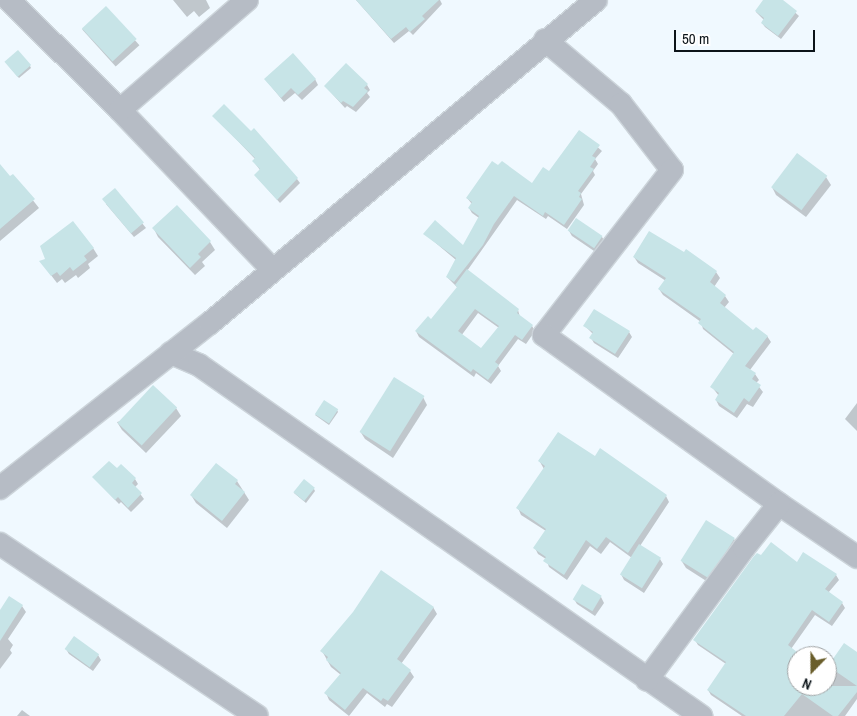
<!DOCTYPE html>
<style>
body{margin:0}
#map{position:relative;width:857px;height:716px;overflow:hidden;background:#f0f9ff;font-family:"Archivo Narrow",sans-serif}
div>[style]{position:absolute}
.shadow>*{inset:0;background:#0003;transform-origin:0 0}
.building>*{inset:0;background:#c7e4e7;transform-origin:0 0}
.roads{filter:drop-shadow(1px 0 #ccd4da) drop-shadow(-1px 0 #ccd4da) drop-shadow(0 1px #ccd4da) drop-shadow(0 -1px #ccd4da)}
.minor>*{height:22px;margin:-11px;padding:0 11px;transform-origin:11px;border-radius:11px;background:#b6bcc5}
span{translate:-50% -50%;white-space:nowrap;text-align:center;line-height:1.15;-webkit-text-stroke:4px #fff;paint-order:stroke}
.north{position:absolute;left:787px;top:646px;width:50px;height:50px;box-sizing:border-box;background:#fff;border:1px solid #9ea1a3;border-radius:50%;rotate:202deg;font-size:14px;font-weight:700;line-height:20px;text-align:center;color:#0c1419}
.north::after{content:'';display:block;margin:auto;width:18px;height:22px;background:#695d2a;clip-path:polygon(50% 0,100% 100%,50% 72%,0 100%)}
.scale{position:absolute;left:674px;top:30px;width:141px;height:22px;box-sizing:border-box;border:2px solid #0c1419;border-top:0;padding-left:6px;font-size:15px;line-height:18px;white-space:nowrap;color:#0c1419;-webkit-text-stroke:4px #fff;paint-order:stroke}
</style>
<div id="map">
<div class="shadow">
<div style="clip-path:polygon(173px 0,206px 0,210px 8px,199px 17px,194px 11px,187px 17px)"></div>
<div style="clip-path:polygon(356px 0,440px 0,442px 4px,413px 35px,409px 31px,394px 43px)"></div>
<div style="clip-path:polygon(765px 0,781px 0,799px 16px,781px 39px,765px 27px,762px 23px,764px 20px,756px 12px)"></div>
<div style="left:106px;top:8px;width:50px;height:32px;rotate:48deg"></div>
<div style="clip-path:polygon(7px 64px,30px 66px,31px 68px,19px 78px)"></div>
<div style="clip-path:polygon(265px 79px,315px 79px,318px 85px,302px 100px,295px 93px,284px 102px)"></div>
<div style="clip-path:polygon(367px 85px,370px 90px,367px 93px,370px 97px,356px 112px,347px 106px,345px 108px,326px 87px)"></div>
<div style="clip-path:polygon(214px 116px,279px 160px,297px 179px,300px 183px,280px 203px,255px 175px,260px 170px,254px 162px,256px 160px)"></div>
<div style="clip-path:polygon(evenodd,579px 131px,602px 151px,595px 159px,598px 164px,593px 171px,595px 175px,581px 194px,584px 205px,567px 229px,548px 216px,546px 219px,517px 200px,467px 271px,518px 310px,520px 317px,532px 326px,535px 331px,526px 344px,518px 339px,498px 366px,501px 371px,491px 384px,476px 373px,474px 377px,419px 337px,416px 331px,431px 320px,458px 288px,447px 277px,456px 260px,425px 234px,464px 247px,479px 218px,472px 213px,469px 208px,472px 204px,467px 198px,532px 185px,549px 173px,579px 131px,478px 313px,499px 328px,482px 350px,461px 336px,478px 313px)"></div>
<div style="clip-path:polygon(13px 175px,39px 208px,0 241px,0 176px,10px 178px)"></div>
<div style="clip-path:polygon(826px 177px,831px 185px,806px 217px,776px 195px,772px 187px)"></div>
<div style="clip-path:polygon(115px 190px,146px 228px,134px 237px,106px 204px)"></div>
<div style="clip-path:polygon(177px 207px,210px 242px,215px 250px,202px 262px,205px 266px,195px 275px,158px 237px,154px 229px)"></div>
<div style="clip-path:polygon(569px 231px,602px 237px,605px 242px,597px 253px,572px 236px)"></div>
<div style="clip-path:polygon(93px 248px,98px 256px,88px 264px,90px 268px,78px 278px,76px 275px,65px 283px,62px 279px,57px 283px,41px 262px)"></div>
<div style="clip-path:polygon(686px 251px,716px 272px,720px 278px,714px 287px,725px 296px,729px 302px,724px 308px,754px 332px,767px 336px,771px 342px,750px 370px,755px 374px,759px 380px,756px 383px,763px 392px,753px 407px,747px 404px,737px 418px,719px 406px,716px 400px,719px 396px,712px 387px,734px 354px,703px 329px,701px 322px,663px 295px,659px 289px,666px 281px,638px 263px,634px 257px,684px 254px)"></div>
<div style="clip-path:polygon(585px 326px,629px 332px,632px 337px,618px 358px,594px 343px,591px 338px,593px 334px)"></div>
<div style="clip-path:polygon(423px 397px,427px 405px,393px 458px,365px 439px,360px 431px)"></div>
<div style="clip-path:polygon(857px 403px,857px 431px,845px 419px)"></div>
<div style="clip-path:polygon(176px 408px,181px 416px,146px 453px,122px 430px,117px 422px)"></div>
<div style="clip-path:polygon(337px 410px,338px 412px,329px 425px,315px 415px)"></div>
<div style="clip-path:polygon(595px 458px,666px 496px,669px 502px,640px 546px,660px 559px,663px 564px,644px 593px,624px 580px,621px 574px,632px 558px,610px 542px,601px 554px,590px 546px,567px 580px,549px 567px,546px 559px,538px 554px,535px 548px,546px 531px,521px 515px,518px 508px,544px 469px,540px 462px)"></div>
<div style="clip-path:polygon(94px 478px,135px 479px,138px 484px,135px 487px,144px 499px,131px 512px,121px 502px,119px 504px)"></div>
<div style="clip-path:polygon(237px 481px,249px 500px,227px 528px,196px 503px,191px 495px)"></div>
<div style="clip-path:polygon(314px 489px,315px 491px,306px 503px,294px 493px)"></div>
<div style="clip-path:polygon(734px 539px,739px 547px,711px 584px,686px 568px,681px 560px)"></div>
<div style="clip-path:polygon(797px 564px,836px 575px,839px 580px,828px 593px,842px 603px,845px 608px,832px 626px,815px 615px,791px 649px,801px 656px,797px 656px,797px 686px,827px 686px,827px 669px,844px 645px,857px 653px,857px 699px,845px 716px,742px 716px,711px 695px,708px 690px,726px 664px,698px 645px,695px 640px)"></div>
<div style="clip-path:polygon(601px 597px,604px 603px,595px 616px,577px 604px,574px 599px)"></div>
<div style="clip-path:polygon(9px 598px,22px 606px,26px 612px,8px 639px,13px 645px,10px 650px,12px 653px,0 669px,0 612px)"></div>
<div style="clip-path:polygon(433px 607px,437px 614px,401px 664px,410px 671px,414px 677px,392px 707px,387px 704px,385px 707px,367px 693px,349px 716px,329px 700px,326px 693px,341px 675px,331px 667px,322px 651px)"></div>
<div style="clip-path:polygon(66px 649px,98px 655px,101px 660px,93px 671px,69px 654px)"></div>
<div style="clip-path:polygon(22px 710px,30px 716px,17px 716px)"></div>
</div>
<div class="building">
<div style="clip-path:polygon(356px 0,439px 0,422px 16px,425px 19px,410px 32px,406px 27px,391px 39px)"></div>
<div style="clip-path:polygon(763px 0,783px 0,797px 11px,778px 36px,761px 23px,764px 18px,755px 11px)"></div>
<div style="left:106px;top:6px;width:45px;height:33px;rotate:47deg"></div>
<div style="left:18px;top:50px;width:20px;height:18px;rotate:49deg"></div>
<div style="clip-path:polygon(293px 53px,316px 79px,298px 95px,291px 88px,281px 98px,264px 79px)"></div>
<div style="clip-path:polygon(346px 63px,368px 84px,364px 88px,368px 91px,353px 107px,343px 101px,341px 103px,324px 86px)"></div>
<div style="clip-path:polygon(224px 104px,251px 131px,254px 128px,298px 178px,277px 200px,254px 175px,260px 169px,252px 161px,255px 158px,212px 116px)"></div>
<div style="clip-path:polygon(579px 130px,600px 145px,592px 156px,596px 158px,590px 167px,594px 169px,578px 191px,581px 193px,579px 197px,582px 199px,564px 225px,545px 212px,543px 216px,514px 196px,494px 224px,483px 245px,454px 282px,446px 277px,456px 258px,423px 234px,435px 220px,463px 245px,479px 216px,468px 208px,472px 202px,466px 198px,492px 161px,498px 165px,502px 161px,532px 183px,543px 167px,549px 171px)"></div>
<div style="left:797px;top:153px;width:38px;height:43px;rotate:37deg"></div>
<div style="clip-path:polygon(0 164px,10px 176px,13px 174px,35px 199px,0 229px)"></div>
<div style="left:115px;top:188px;width:45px;height:17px;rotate:50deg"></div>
<div style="clip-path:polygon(177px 205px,211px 241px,198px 254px,201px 257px,190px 268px,152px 228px)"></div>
<div style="left:576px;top:218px;width:32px;height:15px;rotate:34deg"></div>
<div style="clip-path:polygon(73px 221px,94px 248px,84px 256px,87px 260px,73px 271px,70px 267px,60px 276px,57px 272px,51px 276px,39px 261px,45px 259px,40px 246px)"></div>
<div style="clip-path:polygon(649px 231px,684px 252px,686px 249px,717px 271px,710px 282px,726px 295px,720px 303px,753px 330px,756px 327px,768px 336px,745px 366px,756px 373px,752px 379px,761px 385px,749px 402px,744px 398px,734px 413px,715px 400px,719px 393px,710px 387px,734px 352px,698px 323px,701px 319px,658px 289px,666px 278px,633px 257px)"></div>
<div style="clip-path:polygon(evenodd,467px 269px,519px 309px,517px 313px,533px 325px,522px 340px,515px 335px,495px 362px,499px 365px,488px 380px,473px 369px,471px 372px,415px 331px,428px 316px,431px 319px,457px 287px,455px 285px,467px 269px,475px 309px,499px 326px,481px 348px,458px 331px,475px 309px)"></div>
<div style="clip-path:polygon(594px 309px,630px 331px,615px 354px,589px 338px,593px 332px,583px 326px)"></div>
<div style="left:394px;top:377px;width:36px;height:65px;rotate:32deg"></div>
<div style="left:153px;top:385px;width:33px;height:52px;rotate:43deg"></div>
<div style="left:324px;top:400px;width:17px;height:17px;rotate:33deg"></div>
<div style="clip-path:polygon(558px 432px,595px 456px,600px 448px,667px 495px,628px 553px,606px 537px,597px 549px,586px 540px,564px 575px,543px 561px,546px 557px,533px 548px,546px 529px,516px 508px,545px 466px,538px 461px)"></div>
<div style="clip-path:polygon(109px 461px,117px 468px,121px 464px,136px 478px,132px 483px,142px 493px,128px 508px,118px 497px,115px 500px,92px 477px)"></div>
<div style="clip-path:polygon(216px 463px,238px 480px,235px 484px,245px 492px,222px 521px,190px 495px)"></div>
<div style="left:304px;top:479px;width:14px;height:17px;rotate:39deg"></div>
<div style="left:706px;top:520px;width:34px;height:48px;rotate:32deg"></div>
<div style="clip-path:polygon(771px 542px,797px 562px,803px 552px,837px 574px,825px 589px,843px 602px,829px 622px,812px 610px,788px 645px,797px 652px,797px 686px,857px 686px,828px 666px,844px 643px,857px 652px,857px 692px,838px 716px,833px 716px,802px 694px,784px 716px,746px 716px,707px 690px,726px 662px,693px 640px,754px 556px,757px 553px,761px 555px)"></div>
<div style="left:639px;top:544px;width:26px;height:36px;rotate:32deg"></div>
<div style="clip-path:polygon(381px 570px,434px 607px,397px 659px,411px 670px,388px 701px,383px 698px,381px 701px,363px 688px,345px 710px,324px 693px,341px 673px,326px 660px,328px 657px,320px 651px,353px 612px)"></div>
<div style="left:582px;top:584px;width:23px;height:18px;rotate:31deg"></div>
<div style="clip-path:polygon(9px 596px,23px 605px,0 641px,0 610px)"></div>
<div style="left:74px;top:636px;width:31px;height:16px;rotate:36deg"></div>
</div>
<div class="roads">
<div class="minor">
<div style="left:9px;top:0;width:156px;rotate:44.7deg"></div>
<div style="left:120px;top:110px;width:221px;rotate:46.3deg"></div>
<div style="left:545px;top:40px;width:99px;rotate:40.1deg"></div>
<div style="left:621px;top:104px;width:83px;rotate:52.3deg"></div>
<div style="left:672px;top:170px;width:209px;rotate:127.8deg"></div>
<div style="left:544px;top:335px;width:289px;rotate:35.7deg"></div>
<div style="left:779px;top:504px;width:94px;rotate:34.2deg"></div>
<div style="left:120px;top:110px;width:168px;rotate:-40.9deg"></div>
<div style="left:171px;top:353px;width:30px;rotate:23deg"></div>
<div style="left:199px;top:365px;width:613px;rotate:34.96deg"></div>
<div style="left:0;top:488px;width:267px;rotate:-38.2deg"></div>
<div style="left:210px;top:323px;width:503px;rotate:-39.92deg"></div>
<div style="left:0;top:544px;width:309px;rotate:33.8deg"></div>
<div style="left:647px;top:680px;width:164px;rotate:-53.7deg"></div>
<div style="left:744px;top:548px;width:56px;rotate:-51.5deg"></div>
</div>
</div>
<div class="north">N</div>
<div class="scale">50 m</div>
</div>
